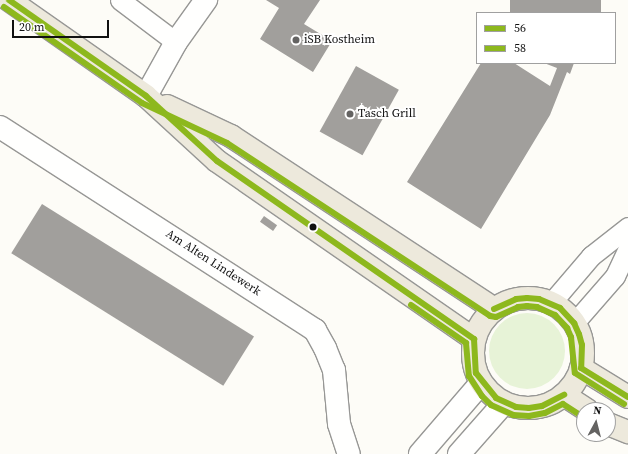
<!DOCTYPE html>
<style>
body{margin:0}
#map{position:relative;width:628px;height:454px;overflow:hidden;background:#fdfcf7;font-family:"Source Serif 4",serif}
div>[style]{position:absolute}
.green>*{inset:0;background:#e7f3d7}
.round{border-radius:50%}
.building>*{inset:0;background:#a19f9c;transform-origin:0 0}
.roads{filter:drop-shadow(1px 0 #979795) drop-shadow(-1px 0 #979795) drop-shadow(0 1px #979795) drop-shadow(0 -1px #979795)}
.lane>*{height:19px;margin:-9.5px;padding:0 9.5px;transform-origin:9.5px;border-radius:9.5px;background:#fffffe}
.street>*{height:22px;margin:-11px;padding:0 11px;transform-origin:11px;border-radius:11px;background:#fffffe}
.primary>*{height:22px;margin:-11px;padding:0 11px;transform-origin:11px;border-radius:11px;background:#ede9dc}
.primary>.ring{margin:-11px;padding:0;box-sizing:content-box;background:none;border:22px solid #ede9dc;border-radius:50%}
.bus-1>*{height:6px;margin:-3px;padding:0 3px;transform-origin:3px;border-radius:3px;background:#8db81d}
.bus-2>*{height:6px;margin:-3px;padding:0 3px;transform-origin:3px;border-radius:3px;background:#8db81d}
.dots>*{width:11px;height:11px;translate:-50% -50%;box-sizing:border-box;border:2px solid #fff;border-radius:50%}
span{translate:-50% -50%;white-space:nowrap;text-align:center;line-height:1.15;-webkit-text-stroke:4px #fff;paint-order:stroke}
.poi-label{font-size:12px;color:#111}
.left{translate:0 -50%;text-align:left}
.street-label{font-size:12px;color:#111}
.legend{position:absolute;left:476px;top:12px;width:140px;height:52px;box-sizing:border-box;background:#fff;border:1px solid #a0a0a0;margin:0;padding:5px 7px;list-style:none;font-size:12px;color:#111}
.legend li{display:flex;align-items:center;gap:8px;height:20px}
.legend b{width:20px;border:1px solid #a0a0a0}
.north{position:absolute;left:576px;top:402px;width:40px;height:40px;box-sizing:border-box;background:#fff;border:1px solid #a0a0a0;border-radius:50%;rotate:7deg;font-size:11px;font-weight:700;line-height:16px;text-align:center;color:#111}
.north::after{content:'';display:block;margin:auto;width:14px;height:18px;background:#646362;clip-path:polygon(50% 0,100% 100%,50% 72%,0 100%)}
.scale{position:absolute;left:12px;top:20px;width:97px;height:18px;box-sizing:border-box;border:2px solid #111;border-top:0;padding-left:5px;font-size:12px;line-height:14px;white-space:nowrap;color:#111;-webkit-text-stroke:3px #fff;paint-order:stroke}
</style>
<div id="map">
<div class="green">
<div class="round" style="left:489px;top:313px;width:76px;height:76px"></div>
</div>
<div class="building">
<div style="clip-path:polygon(266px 0,320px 0,304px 24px,332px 41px,313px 72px,260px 39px,279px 8px)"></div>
<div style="left:510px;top:0;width:91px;height:14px"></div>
<div style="clip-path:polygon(481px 63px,514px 63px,550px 86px,557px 68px,544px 63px,574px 63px,570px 74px,567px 72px,550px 115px,481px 229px,407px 182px)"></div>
<div style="left:356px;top:66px;width:49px;height:75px;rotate:29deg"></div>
<div style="left:42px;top:204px;width:250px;height:58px;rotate:32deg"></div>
<div style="left:264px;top:216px;width:16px;height:7px;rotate:35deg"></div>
</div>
<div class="roads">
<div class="lane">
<div style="left:120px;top:0;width:70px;rotate:36.9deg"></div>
<div style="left:551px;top:303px;width:62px;rotate:-49.6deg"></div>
<div style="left:591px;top:256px;width:47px;rotate:-38.1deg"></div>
<div style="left:574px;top:323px;width:62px;rotate:-48.9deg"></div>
<div style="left:615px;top:276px;width:31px;rotate:-65deg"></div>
</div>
<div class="street">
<div style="left:146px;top:96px;width:62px;rotate:-60.9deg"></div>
<div style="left:176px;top:42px;width:52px;rotate:-54.5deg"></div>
<div style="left:0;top:127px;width:375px;rotate:32.8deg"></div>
<div style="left:315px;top:330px;width:21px;rotate:61deg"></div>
<div style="left:325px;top:348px;width:24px;rotate:68deg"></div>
<div style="left:334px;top:370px;width:54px;rotate:84.7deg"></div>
<div style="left:339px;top:424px;width:32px;rotate:72deg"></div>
<div style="left:420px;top:454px;width:94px;rotate:-49.3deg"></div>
<div style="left:459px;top:454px;width:68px;rotate:-48.6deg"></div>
</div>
<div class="primary">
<div style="left:9px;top:0;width:167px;rotate:35deg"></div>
<div style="left:146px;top:96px;width:96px;rotate:42.5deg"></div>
<div style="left:217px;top:161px;width:313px;rotate:34.7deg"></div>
<div style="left:167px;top:106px;width:71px;rotate:25.1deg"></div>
<div style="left:231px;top:136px;width:315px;rotate:33.3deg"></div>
<div class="ring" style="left:473px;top:298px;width:88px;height:88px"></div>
<div style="left:581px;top:368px;width:55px;rotate:31.7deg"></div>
<div style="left:564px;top:395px;width:27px;rotate:33deg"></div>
<div style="left:608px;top:424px;width:22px;rotate:22deg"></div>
</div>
</div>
<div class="bus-1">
<div style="left:9px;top:0;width:167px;rotate:35deg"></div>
<div style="left:146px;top:96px;width:96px;rotate:42.5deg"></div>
<div style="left:217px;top:161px;width:313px;rotate:34.7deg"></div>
<div style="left:494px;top:309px;width:24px;rotate:-24deg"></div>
<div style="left:516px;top:299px;width:11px;rotate:-5deg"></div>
<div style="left:527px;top:298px;width:12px;rotate:5deg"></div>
<div style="left:539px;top:299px;width:23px;rotate:23deg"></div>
<div style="left:560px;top:308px;width:21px;rotate:47deg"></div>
<div style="left:574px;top:323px;width:12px;rotate:66deg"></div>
<div style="left:579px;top:334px;width:11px;rotate:75deg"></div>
<div style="left:582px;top:345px;width:23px;rotate:92deg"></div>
<div style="left:474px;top:339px;width:34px;rotate:87deg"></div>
<div style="left:476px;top:373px;width:32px;rotate:51deg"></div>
<div style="left:496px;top:398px;width:22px;rotate:24deg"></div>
<div style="left:516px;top:407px;width:13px;rotate:4deg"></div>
<div style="left:529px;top:408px;width:13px;rotate:-9deg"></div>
<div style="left:542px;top:406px;width:25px;rotate:-27deg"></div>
<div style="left:581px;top:368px;width:55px;rotate:31.7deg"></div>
</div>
<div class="bus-2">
<div style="left:4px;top:7px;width:168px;rotate:34.8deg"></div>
<div style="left:142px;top:103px;width:94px;rotate:25.2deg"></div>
<div style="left:227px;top:143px;width:315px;rotate:33.3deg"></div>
<div style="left:490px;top:316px;width:6px;rotate:9deg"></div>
<div style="left:496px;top:317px;width:24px;rotate:-24deg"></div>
<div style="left:518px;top:307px;width:9px;rotate:-6deg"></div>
<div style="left:527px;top:306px;width:10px;rotate:6deg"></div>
<div style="left:537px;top:307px;width:20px;rotate:24deg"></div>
<div style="left:555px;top:315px;width:18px;rotate:47deg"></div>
<div style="left:567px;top:328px;width:10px;rotate:66deg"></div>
<div style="left:571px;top:337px;width:36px;rotate:84deg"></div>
<div style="left:575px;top:373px;width:58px;rotate:32.3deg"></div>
<div style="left:411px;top:305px;width:67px;rotate:34.6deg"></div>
<div style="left:466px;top:343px;width:33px;rotate:85deg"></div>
<div style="left:469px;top:376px;width:24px;rotate:57deg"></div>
<div style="left:482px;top:396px;width:13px;rotate:45deg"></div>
<div style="left:491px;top:405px;width:24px;rotate:24deg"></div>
<div style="left:513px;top:415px;width:16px;rotate:4deg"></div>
<div style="left:529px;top:416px;width:16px;rotate:-11deg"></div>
<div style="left:545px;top:413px;width:20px;rotate:-27deg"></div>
<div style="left:563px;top:404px;width:24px;rotate:33deg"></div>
</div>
<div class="dots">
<div style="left:296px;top:40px;background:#646362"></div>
<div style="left:350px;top:114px;background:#646362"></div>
<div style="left:313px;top:227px;background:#111"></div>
</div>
<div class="poi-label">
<span class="left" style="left:304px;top:40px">iSB Kostheim</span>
<span class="left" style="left:358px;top:114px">Tasch Grill</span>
</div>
<div class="street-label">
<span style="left:213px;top:263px;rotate:33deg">Am Alten Lindewerk</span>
</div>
<ul class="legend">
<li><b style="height:5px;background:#8db81d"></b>56</li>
<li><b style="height:5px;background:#8db81d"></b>58</li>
</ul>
<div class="north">N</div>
<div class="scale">20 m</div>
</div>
